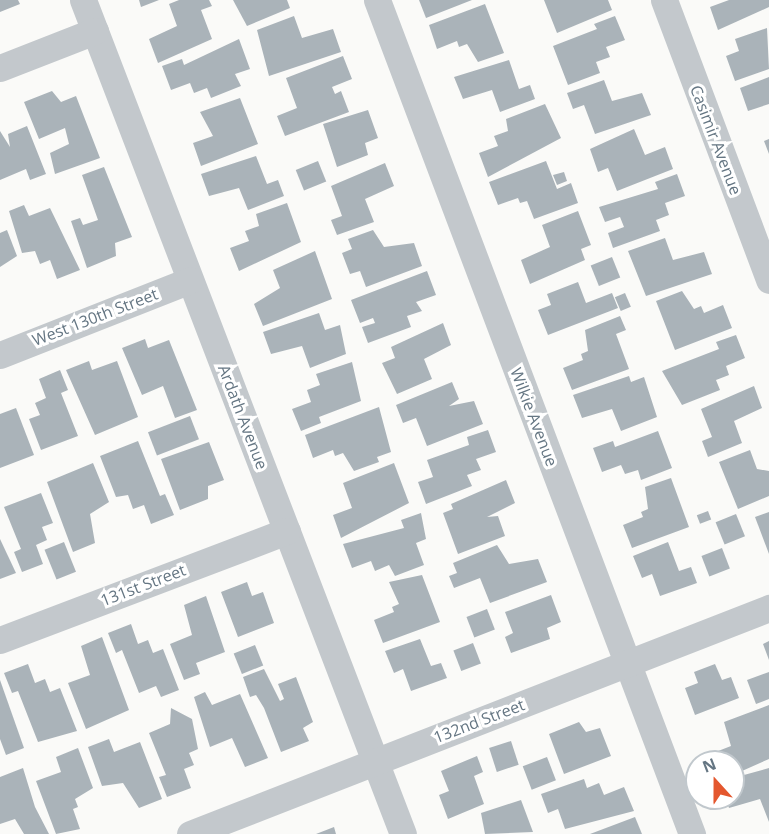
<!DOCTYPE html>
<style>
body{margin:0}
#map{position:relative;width:769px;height:834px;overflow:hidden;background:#fafaf8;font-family:"Open Sans",sans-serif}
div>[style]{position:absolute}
.building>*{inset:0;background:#aab3b9;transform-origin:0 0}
.street>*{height:27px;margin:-13.5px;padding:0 13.5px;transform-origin:13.5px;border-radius:13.5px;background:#c3c8cc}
span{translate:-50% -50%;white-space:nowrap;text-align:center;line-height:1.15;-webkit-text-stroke:6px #fff;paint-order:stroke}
.street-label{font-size:16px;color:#657683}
.north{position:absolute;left:685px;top:750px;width:60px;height:60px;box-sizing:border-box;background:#fff;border:2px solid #c1c8cd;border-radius:50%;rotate:339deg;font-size:16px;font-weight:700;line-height:24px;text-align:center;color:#657683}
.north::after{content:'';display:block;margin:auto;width:21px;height:27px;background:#e4572e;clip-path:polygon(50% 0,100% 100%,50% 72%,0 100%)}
</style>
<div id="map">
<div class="building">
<div style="clip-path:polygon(0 0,18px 0,20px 4px,0 12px)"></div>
<div style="clip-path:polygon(139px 0,159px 0,141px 7px)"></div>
<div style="clip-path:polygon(179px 0,209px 0,212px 6px,201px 10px,212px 39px,158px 63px,149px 39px,177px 26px,169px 4px)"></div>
<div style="clip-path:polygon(233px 0,287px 0,290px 8px,247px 26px)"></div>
<div style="clip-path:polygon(419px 0,472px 0,426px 18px)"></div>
<div style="clip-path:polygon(544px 0,608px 0,612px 10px,557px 33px)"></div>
<div style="clip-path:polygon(729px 0,769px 0,769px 7px,718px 30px,710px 7px)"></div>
<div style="clip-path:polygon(485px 4px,504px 53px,478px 62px,467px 44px,459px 47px,457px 41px,437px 49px,429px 25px)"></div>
<div style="clip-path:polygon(294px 16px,302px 38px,333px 29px,341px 52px,269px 76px,257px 30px)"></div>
<div style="clip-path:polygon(615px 16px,625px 40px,606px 47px,610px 57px,596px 62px,600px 73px,568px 85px,553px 46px,597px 29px,594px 24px)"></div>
<div style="clip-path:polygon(767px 28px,769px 69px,735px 81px,726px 56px,739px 51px,735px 39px)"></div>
<div style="clip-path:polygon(239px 39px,250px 69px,235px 74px,241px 86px,211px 98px,207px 88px,194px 93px,190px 83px,171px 90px,162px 66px,182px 59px,184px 65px)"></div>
<div style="clip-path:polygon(343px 56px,352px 79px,332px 87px,335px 94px,341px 91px,349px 112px,285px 136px,277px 116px,297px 108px,286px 78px)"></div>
<div style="clip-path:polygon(509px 60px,519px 89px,530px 85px,535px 99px,500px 112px,492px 90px,463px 99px,454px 77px)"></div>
<div style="clip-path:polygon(769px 77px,769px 104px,748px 111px,740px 88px)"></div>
<div style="clip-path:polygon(604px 80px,612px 101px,642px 93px,651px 115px,595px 134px,584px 105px,573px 109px,567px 93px)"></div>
<div style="clip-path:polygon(52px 91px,61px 102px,76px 96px,100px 158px,55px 174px,50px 153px,69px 144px,65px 128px,39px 139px,24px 102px)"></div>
<div style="clip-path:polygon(240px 98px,258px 144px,201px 166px,193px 143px,213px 136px,200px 112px)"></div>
<div style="clip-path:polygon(545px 104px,561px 138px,488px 177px,479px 153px,498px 146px,494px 136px,508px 131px,506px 119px)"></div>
<div style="clip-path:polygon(368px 110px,378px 138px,365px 143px,368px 155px,337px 167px,323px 124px)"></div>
<div style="clip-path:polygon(27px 126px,46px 174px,30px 180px,26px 169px,0 180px,0 131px,10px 147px,8px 134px)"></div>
<div style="clip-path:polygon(634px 129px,645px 155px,665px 147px,673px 169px,617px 191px,608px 168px,598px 172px,590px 149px)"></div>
<div style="clip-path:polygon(769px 139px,769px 154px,764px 141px)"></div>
<div style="clip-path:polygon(256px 156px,267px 184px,278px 180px,284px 196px,248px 210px,239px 188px,209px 196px,201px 174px)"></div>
<div style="left:318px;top:161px;width:22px;height:24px;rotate:68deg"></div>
<div style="clip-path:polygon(546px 161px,557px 189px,571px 183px,578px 203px,534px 219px,527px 201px,520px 203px,518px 198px,498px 205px,489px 182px)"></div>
<div style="clip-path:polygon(385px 163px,394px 186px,365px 199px,374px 222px,337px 235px,331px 220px,342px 216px,331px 186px)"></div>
<div style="clip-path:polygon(104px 167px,132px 237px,115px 243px,116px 256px,87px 268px,71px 221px,80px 218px,83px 225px,98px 220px,82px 175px)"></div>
<div style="clip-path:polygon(564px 172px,567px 181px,557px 185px,553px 175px)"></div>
<div style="clip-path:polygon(677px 174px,685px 196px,665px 203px,669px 215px,656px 220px,660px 231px,613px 248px,608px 233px,624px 227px,620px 217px,605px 222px,599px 207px,658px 189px,655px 182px)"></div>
<div style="clip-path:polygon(287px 203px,301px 242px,239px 271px,230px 248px,249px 241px,245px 231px,259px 226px,256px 214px)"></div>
<div style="clip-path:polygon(24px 205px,29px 216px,50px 208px,80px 270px,57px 279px,50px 260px,40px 264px,35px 251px,22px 253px,9px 211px)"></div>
<div style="clip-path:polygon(578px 211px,591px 245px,581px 249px,585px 260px,530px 284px,521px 260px,550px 247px,542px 225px)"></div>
<div style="clip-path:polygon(7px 230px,17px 256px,0 267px,0 233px)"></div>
<div style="clip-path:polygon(373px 230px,384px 247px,414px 243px,422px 266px,366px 287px,360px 271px,350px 274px,342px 253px,352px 249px,348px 239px)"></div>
<div style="clip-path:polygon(665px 238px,673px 260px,704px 252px,712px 274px,646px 296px,628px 251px)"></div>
<div style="clip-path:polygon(315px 251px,332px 299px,263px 326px,254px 304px,280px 288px,273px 270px)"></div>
<div style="left:612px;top:257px;width:22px;height:23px;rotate:68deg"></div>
<div style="clip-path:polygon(427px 271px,436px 295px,416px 302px,422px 311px,407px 316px,411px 327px,368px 343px,362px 327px,375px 323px,373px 318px,360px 323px,351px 300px)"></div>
<div style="clip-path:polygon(578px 282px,586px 303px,612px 293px,618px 308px,548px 335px,538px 310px,551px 305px,547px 294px)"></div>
<div style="clip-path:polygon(682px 291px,694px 309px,701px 306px,704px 313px,723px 305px,732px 328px,675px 350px,656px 301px)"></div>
<div style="left:625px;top:293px;width:15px;height:11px;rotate:67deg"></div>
<div style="clip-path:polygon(319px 313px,325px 330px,340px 325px,346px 354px,310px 368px,302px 346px,271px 354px,263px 332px)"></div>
<div style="clip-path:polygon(620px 316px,626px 330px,616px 334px,629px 369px,572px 390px,563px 368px,583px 360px,581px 354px,588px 351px,585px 330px)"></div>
<div style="clip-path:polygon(443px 323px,451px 345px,424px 359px,432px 379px,397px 394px,382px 363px,395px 358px,391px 347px)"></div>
<div style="clip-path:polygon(736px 335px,745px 358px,726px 366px,729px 375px,716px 380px,720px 390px,682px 405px,662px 371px,719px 349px,716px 342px)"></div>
<div style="clip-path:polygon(145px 339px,148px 348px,169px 340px,197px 410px,175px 418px,163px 386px,142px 395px,122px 348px)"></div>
<div style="clip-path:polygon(89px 361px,92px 370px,117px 361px,138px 417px,95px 435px,66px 370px)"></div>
<div style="clip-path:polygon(352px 362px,361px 401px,319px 417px,321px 423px,301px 431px,292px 409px,311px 402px,307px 390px,320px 385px,316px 374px)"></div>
<div style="clip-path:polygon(60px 370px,68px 390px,61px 393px,78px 436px,41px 450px,29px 419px,40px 415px,35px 403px,46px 398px,39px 379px)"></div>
<div style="clip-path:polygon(629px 376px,631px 382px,644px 377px,657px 417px,621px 431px,612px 409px,582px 418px,573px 395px)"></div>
<div style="clip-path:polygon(452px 382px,459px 399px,449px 406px,474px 401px,483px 424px,427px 446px,416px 418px,403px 423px,396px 405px)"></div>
<div style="clip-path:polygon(754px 386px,762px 408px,734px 421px,742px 443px,708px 457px,702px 441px,712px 437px,701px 409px)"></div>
<div style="clip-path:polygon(379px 407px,391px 452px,377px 457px,379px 462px,354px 471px,343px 453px,335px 456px,333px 450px,313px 458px,305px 435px)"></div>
<div style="clip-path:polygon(16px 408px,34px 455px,0 468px,0 414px)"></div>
<div style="left:190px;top:416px;width:25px;height:45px;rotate:69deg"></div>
<div style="clip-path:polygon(488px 430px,496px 452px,476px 459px,481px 470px,467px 475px,472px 486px,426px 504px,418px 482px,433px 477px,427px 460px,469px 445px,467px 437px)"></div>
<div style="clip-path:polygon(658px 431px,672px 468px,641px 480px,638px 470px,625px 474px,621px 465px,602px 472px,593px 448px,613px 441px,615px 447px)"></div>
<div style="clip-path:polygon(138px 441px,160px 496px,165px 494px,174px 515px,151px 524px,144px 505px,133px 509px,128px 495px,116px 497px,100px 456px)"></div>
<div style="clip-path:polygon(209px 442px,224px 480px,208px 486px,208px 499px,180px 510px,161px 459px)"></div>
<div style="clip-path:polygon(750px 450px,757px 469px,769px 471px,769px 496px,738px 509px,719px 462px)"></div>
<div style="clip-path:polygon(93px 463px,109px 502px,90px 514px,95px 543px,73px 552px,47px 482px)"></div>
<div style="clip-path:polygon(394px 463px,409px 503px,341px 538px,333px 515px,352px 508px,343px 483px)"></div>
<div style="clip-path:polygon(671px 478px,689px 527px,632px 548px,623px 525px,643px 517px,641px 512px,648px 509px,645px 487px)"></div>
<div style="clip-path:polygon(506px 480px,515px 503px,487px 517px,498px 516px,505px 536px,458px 554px,443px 513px,453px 509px,451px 504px)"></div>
<div style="clip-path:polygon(41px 493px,53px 523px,42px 527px,47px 540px,36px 545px,43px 564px,22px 572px,14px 552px,21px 549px,4px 507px)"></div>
<div style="left:708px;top:511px;width:9px;height:12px;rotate:69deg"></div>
<div style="clip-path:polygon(769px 512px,769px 554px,755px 517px)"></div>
<div style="clip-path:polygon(421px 513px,426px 539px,416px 543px,424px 565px,395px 576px,389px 565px,375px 571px,371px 561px,352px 568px,343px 544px,404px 528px,401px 520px)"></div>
<div style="left:736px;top:514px;width:24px;height:22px;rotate:68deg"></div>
<div style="clip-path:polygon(0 539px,16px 573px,0 579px)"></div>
<div style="left:64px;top:542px;width:32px;height:21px;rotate:68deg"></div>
<div style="clip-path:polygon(668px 542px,679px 571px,691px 567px,697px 583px,660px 596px,652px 574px,642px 578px,633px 556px)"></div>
<div style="clip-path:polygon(497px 545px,509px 564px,538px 559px,547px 582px,490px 603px,480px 578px,454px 588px,449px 576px,457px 573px,453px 563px)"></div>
<div style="left:722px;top:548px;width:22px;height:22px;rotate:69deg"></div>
<div style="clip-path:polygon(422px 575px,440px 622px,383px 643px,374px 620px,394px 612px,392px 607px,399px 604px,389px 582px)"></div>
<div style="clip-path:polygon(247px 582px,252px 596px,263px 592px,274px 623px,238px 637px,221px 592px)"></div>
<div style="clip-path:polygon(551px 595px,561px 622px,547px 628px,550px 639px,511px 653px,505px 637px,513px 633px,505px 612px)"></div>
<div style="clip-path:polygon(206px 596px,225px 652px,196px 663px,200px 674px,184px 680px,170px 644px,192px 635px,184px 605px)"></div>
<div style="left:487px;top:609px;width:22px;height:22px;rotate:69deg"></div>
<div style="clip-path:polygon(131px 624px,138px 644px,148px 640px,153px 653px,163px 649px,179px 690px,161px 697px,156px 686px,139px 693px,122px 650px,116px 653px,108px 633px)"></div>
<div style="clip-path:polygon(102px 637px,129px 710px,86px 729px,68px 683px,90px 675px,81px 646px)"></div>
<div style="clip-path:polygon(420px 639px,431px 666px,441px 663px,447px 678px,411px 691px,403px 669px,394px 673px,385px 651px)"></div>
<div style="clip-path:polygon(769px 641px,769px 660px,763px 644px)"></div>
<div style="left:473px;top:643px;width:22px;height:21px;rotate:69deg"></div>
<div style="left:255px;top:645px;width:22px;height:23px;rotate:68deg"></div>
<div style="clip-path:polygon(28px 664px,35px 683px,45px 679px,50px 692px,60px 688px,77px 731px,38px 742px,18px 691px,12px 693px,4px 673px)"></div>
<div style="clip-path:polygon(715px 664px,722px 680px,731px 677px,739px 698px,695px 715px,685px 688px,698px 683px,694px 672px)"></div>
<div style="clip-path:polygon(264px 669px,280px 701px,284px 699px,278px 684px,296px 677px,313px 722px,303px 728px,309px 741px,281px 752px,264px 708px,256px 695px,250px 697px,243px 677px)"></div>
<div style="clip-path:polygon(769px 672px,769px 699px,756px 704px,747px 680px)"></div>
<div style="clip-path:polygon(0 680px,24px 748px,6px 755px,0 739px)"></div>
<div style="clip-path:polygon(205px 692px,212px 705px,240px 694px,268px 758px,245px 767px,232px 738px,210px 747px,194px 697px)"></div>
<div style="clip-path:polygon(769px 705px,769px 759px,733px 775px,733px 762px,716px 762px,713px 753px,731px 746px,724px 722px)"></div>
<div style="clip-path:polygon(171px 708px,192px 719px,198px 749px,189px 753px,194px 765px,184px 769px,191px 788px,167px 797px,159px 777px,166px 775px,149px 733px,170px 724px)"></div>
<div style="clip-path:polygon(579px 722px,586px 732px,600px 728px,611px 756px,564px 774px,549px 734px)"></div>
<div style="clip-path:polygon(109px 739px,114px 752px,140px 742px,162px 799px,139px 808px,123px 783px,102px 786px,88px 747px)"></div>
<div style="left:511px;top:741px;width:25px;height:23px;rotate:72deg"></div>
<div style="clip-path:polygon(78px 748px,93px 788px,75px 799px,78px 807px,73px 809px,80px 829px,56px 834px,36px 781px,61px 772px,56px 757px)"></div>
<div style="clip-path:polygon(477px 756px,483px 772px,474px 776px,484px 804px,448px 819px,439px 795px,449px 791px,441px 771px)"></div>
<div style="left:547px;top:757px;width:25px;height:26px;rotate:69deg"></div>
<div style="clip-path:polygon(23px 768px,35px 807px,49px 834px,24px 834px,15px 819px,0 824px,0 777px)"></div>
<div style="clip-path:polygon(769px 768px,769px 822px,760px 799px,729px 808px,725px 798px,733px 798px,733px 778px)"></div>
<div style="clip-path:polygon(584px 779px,587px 788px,599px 783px,604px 795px,624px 787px,634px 811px,565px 829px,558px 809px,548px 813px,541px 794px)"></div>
<div style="clip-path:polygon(521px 800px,533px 832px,485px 834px,481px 813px)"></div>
<div style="clip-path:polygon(635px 817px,642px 834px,590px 834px)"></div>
<div style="clip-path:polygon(334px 827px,336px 834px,316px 834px)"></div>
</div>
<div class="street">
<div style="left:83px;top:0;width:893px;rotate:69.01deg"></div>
<div style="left:377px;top:0;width:892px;rotate:69.31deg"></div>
<div style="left:664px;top:0;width:299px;rotate:69.4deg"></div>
<div style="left:0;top:68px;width:102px;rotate:-21.3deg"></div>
<div style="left:0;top:355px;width:204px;rotate:-21.5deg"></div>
<div style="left:0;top:640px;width:307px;rotate:-20.8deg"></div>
<div style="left:190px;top:834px;width:622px;rotate:-21.32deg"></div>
</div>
<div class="street-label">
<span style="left:716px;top:140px;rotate:69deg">Casimir Avenue</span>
<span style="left:95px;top:317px;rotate:-21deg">West 130th Street</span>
<span style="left:243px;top:417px;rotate:69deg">Ardath Avenue</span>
<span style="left:534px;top:417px;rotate:69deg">Wilkie Avenue</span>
<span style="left:143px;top:585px;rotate:-21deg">131st Street</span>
<span style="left:479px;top:721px;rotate:-21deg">132nd Street</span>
</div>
<div class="north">N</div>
</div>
